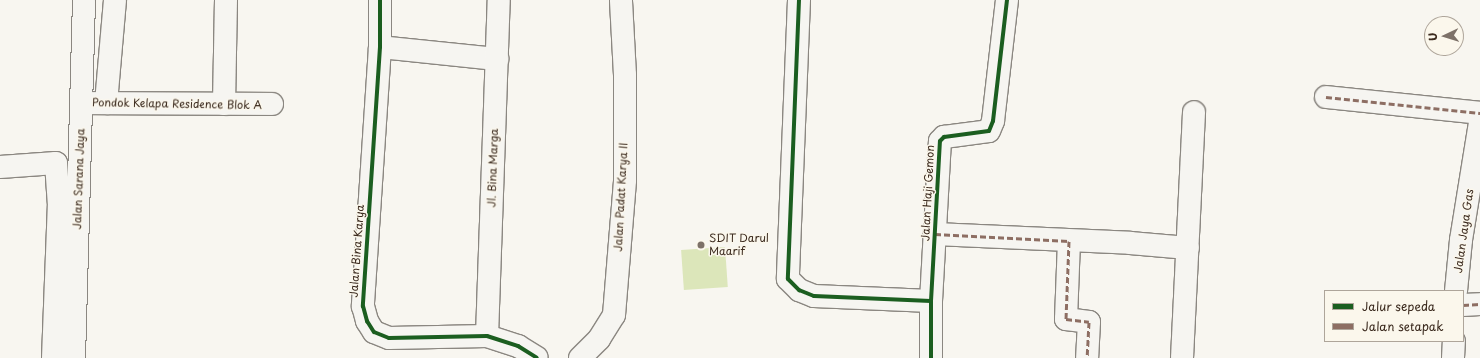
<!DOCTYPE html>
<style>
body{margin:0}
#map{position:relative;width:1480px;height:358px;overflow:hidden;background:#f8f6f0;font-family:"Playpen Sans",sans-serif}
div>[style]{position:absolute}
.green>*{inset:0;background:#dce6ba;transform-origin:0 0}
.roads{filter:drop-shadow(1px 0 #8b8781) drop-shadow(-1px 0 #8b8781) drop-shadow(0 1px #8b8781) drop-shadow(0 -1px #8b8781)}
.street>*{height:22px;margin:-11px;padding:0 11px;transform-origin:11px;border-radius:11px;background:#f6f5f1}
.quiet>*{height:3px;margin-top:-1.5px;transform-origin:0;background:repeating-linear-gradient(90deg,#8d6e63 0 6px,transparent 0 9px)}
.cycleway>*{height:4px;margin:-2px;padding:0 2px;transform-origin:2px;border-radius:2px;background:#1b5e20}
.dots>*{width:11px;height:11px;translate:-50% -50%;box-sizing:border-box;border:2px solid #fbf7ec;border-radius:50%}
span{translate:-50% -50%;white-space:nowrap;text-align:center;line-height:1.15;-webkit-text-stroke:3px #fbf7ec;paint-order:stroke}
.street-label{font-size:11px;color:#3b2a1e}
.poi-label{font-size:11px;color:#3b2a1e}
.left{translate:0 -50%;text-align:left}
.legend{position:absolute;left:1324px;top:290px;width:140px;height:52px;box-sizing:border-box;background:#fbf7ec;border:1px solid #aea59a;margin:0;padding:5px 7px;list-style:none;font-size:12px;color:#3b2a1e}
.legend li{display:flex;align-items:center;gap:8px;height:20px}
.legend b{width:20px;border:1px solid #aea59a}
.north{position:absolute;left:1424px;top:16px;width:40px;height:40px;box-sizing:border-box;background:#fbf7ec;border:1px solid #aea59a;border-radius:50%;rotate:266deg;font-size:11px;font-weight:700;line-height:16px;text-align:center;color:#3b2a1e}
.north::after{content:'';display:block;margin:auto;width:14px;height:18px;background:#7d7168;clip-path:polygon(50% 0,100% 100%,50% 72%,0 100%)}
</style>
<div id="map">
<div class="green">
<div style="left:725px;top:247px;width:40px;height:44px;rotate:86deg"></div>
</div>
<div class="roads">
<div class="street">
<div style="left:380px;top:0;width:47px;rotate:90deg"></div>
<div style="left:380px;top:47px;width:260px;rotate:93.8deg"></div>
<div style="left:363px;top:306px;width:16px;rotate:75deg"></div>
<div style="left:367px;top:321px;width:13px;rotate:58deg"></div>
<div style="left:374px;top:332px;width:16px;rotate:22deg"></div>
<div style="left:389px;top:338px;width:98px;rotate:-1.2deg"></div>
<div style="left:487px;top:336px;width:33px;rotate:18deg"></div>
<div style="left:518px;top:346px;width:22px;rotate:32deg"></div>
<div style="left:799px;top:0;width:279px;rotate:92.3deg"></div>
<div style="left:788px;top:279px;width:16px;rotate:45deg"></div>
<div style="left:799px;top:290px;width:16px;rotate:22deg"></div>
<div style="left:814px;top:296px;width:117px;rotate:2.4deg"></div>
<div style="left:380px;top:47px;width:118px;rotate:5.9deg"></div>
<div style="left:1326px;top:97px;width:155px;rotate:5.9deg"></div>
<div style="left:82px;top:103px;width:190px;rotate:0.3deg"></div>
<div style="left:106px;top:103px;width:103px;rotate:-85deg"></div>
<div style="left:224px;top:104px;width:104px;rotate:-88.9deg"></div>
<div style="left:0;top:167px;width:56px;rotate:-4.1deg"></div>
<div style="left:56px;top:163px;width:39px;rotate:86deg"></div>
<div style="left:59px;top:202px;width:156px;rotate:92.2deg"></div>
<div style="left:935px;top:234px;width:195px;rotate:2.6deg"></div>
<div style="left:1130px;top:243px;width:58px;rotate:4.9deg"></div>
<div style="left:1069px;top:241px;width:78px;rotate:92.2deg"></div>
<div style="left:1066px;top:319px;width:23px;rotate:7deg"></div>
<div style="left:1089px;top:322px;width:36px;rotate:93deg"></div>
<div style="left:1456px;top:291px;width:51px;rotate:-84.4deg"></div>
<div style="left:1461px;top:240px;width:119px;rotate:-80.8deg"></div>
<div style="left:1463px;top:305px;width:17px;rotate:-3deg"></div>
<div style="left:487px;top:336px;width:336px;rotate:-88deg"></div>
<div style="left:74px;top:358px;width:358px;rotate:-88.4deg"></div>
<div style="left:580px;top:358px;width:27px;rotate:-45deg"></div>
<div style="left:599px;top:339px;width:28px;rotate:-58deg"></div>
<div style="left:614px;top:315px;width:135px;rotate:-85.3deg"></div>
<div style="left:625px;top:180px;width:105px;rotate:-90deg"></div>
<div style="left:625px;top:75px;width:75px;rotate:-93.1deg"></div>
<div style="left:931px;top:358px;width:57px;rotate:-90deg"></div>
<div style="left:931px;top:301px;width:160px;rotate:-86.8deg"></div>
<div style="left:940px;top:141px;width:6px;rotate:-45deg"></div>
<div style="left:944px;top:137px;width:45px;rotate:-7.6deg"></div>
<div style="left:989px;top:131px;width:11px;rotate:-68deg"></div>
<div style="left:993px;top:121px;width:122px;rotate:-83.4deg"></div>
<div style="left:1182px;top:358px;width:246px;rotate:-87.2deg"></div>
<div style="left:1453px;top:358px;width:17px;rotate:-87deg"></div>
</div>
</div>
<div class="quiet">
<div style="left:1326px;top:97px;width:155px;rotate:5.9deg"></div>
<div style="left:935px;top:234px;width:134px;rotate:3deg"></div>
<div style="left:1069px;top:241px;width:78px;rotate:92.2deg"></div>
<div style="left:1066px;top:319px;width:23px;rotate:7deg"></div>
<div style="left:1089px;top:322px;width:36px;rotate:93deg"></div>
<div style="left:1463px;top:305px;width:17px;rotate:-3deg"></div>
</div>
<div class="cycleway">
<div style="left:380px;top:0;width:47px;rotate:90deg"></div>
<div style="left:380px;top:47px;width:260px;rotate:93.8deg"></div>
<div style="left:363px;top:306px;width:16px;rotate:75deg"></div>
<div style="left:367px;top:321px;width:13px;rotate:58deg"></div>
<div style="left:374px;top:332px;width:16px;rotate:22deg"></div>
<div style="left:389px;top:338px;width:98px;rotate:-1.2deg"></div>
<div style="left:487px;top:336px;width:33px;rotate:18deg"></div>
<div style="left:518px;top:346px;width:22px;rotate:32deg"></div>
<div style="left:799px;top:0;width:279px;rotate:92.3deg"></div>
<div style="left:788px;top:279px;width:16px;rotate:45deg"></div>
<div style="left:799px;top:290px;width:16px;rotate:22deg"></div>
<div style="left:814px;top:296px;width:117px;rotate:2.4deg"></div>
<div style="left:931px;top:358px;width:57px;rotate:-90deg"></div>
<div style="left:931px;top:301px;width:160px;rotate:-86.8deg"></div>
<div style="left:940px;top:141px;width:6px;rotate:-45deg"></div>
<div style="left:944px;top:137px;width:45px;rotate:-7.6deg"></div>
<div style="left:989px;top:131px;width:11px;rotate:-68deg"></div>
<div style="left:993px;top:121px;width:122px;rotate:-83.4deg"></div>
</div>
<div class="dots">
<div style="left:701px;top:245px;background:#7d7168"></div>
</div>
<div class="street-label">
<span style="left:177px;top:104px;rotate:1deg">Pondok Kelapa Residence Blok A</span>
<span style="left:493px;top:168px;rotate:-88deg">Jl. Bina Marga</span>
<span style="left:79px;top:179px;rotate:-88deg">Jalan Sarana Jaya</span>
<span style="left:928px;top:193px;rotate:-87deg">Jalan Haji Gemon</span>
<span style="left:621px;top:197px;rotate:-87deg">Jalan Padat Karya II</span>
<span style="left:1464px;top:231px;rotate:-82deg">Jalan Jaya Gas</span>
<span style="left:357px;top:251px;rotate:-86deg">Jalan Bina Karya</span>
</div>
<div class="poi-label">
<span class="left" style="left:709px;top:245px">SDIT Darul<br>Maarif</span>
</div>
<ul class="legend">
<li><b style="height:5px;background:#1b5e20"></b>Jalur sepeda</li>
<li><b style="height:5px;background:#8d6e63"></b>Jalan setapak</li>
</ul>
<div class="north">U</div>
</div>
